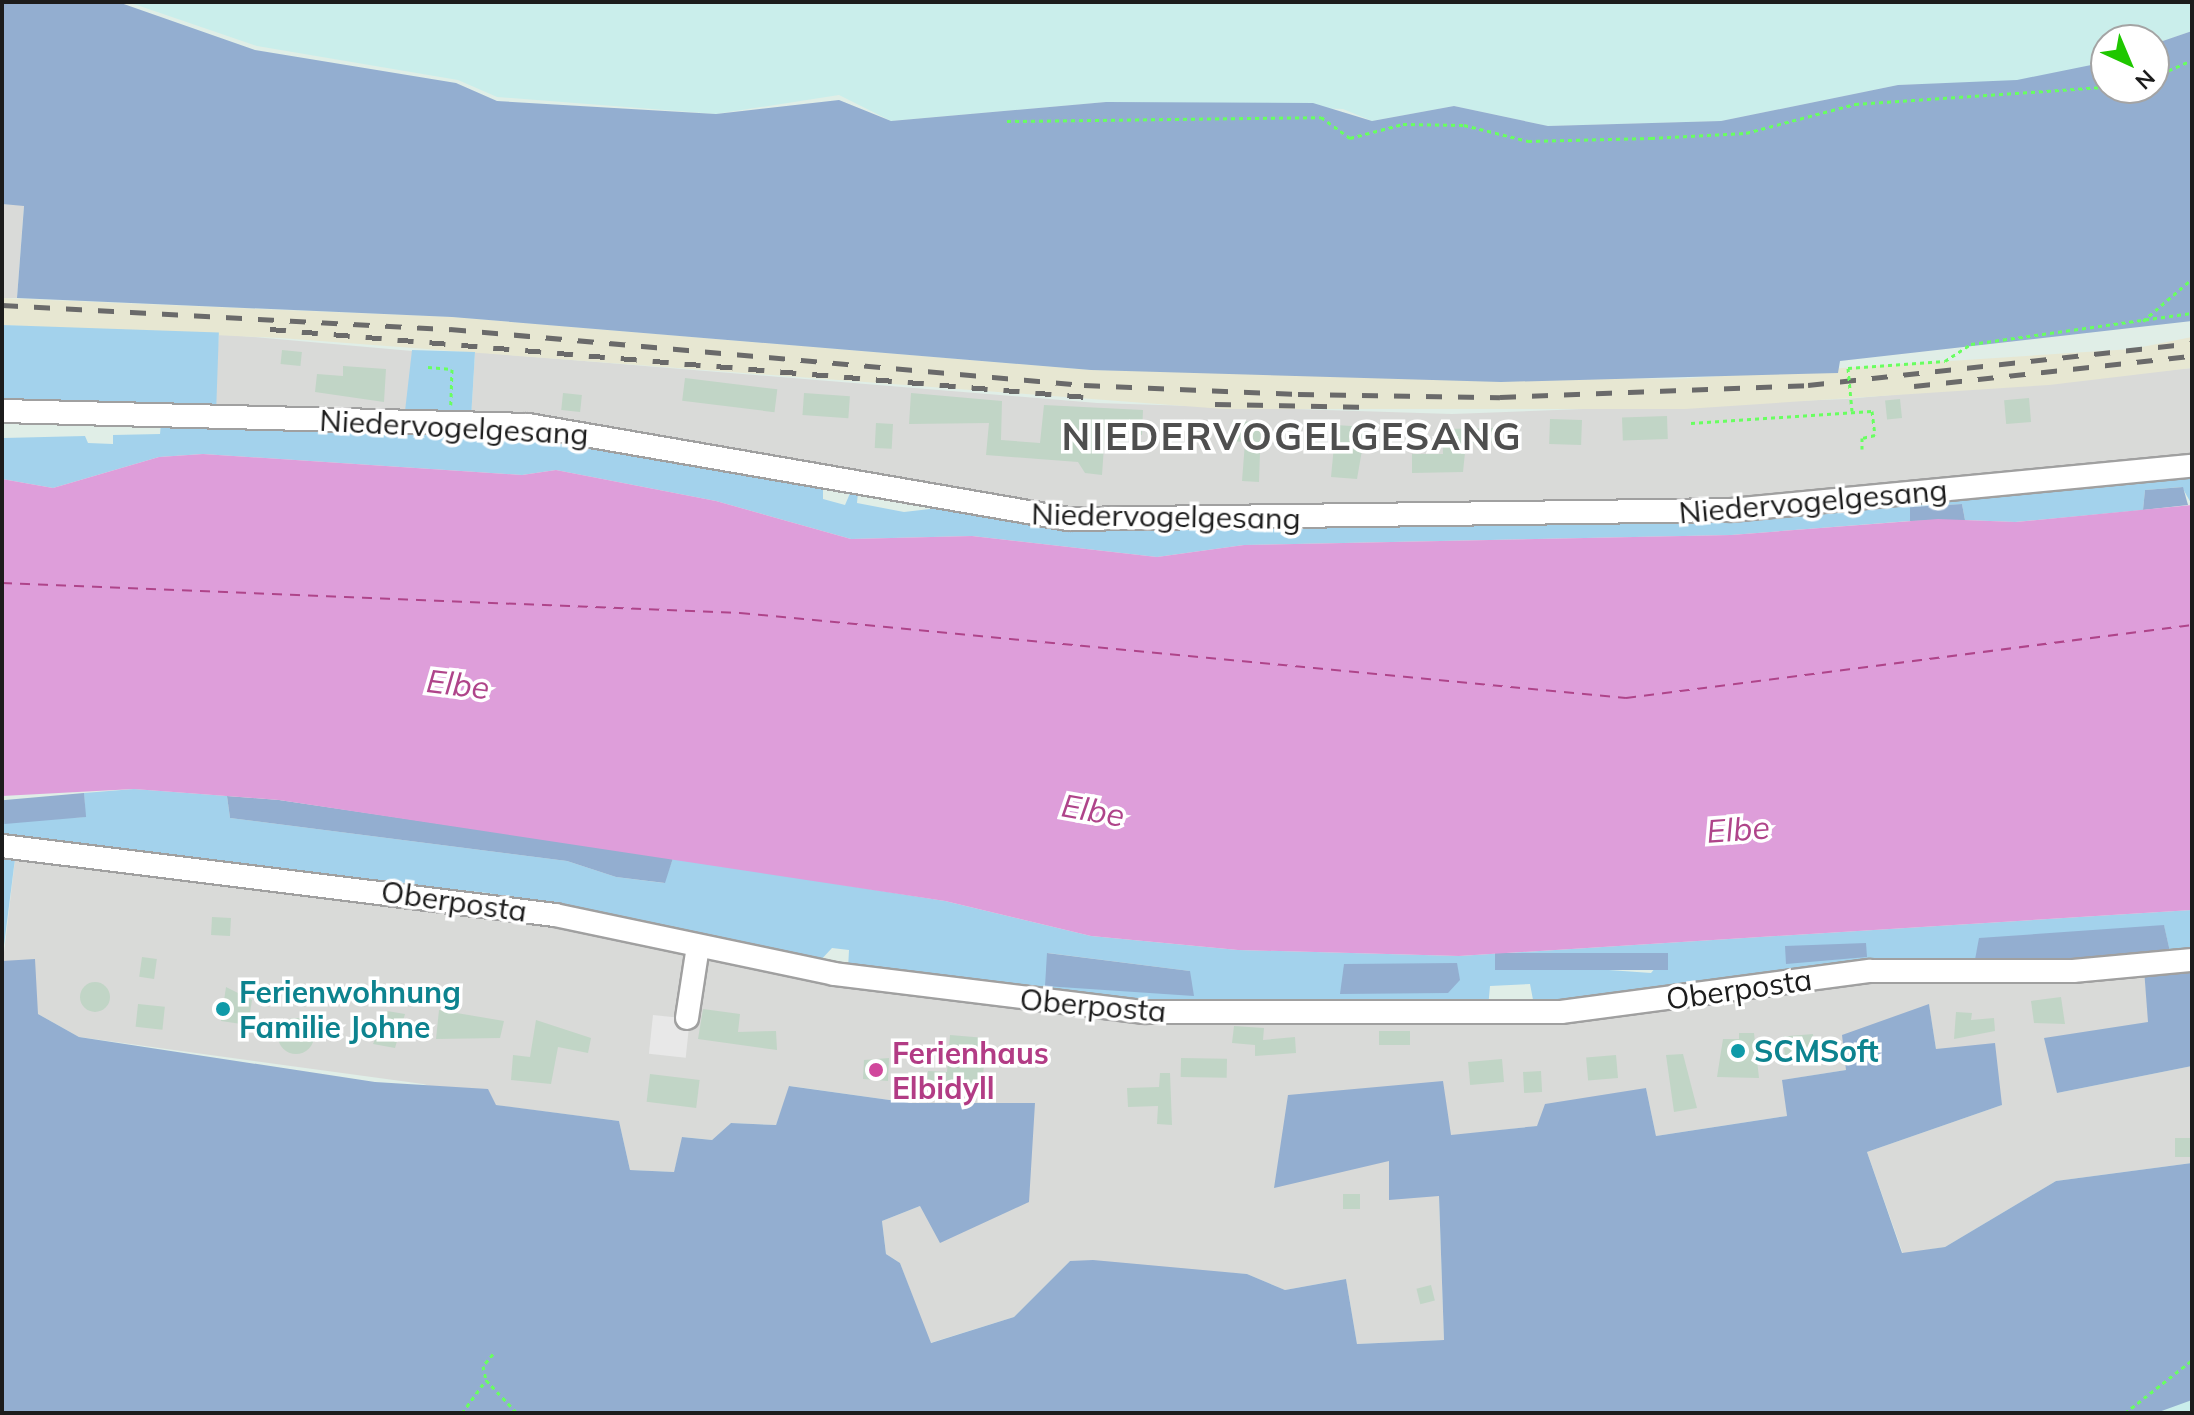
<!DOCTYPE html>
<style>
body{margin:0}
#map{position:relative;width:2194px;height:1415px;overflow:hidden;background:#e0eee7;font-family:Mulish,sans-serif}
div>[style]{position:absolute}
.residential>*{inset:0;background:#d9dad8;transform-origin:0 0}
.industrial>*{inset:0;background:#e7e7d2}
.farmland>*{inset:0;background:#caeeeb}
.grass>*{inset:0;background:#a3d2ec;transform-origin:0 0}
.forest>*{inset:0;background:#93aed0;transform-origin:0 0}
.parking>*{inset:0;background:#e8e8e8;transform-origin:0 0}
.water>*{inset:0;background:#de9eda}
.ferry>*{height:2px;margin-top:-1px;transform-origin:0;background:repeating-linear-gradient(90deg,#af448a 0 10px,transparent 0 18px)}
.building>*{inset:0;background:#c1d5c6;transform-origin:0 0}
.round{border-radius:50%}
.path>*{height:3px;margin-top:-1.5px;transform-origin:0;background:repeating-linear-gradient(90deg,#68ff60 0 4px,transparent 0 8px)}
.roads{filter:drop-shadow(2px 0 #a0a0a0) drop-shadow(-2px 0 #a0a0a0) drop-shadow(0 2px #a0a0a0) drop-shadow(0 -2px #a0a0a0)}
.minor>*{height:22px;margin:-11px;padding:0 11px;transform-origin:11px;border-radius:11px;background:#fff}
.rail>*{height:5px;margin-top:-2.5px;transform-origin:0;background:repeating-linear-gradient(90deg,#6a6a6a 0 16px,transparent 0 32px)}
.path-bridge>*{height:3px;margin-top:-1.5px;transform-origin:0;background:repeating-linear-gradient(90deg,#68ff60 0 4px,transparent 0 8px)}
.dots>*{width:22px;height:22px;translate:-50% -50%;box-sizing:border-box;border:4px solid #fff;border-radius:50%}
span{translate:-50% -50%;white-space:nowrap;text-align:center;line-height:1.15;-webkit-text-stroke:7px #fff;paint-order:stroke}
.street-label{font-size:30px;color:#1c1c1c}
.culture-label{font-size:30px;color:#0d838f;font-weight:700}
.left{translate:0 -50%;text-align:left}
.hotel-label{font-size:30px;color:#b23c85;font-weight:700}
.water-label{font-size:32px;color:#af448a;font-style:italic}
.district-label{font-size:38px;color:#4f4f4f;font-weight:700;letter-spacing:2px}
.frame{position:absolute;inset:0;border:4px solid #1c1c1c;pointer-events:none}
.north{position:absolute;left:2090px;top:24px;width:80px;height:80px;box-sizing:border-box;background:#fff;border:2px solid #a4a4a4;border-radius:50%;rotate:136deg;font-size:22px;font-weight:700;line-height:32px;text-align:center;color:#1c1c1c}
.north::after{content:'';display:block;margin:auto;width:28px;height:36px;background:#1fc700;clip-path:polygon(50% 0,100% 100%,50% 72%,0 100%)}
</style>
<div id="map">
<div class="residential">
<div style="clip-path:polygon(2px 204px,24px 205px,17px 298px,2px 298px)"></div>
<div style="left:219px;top:334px;width:194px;height:75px;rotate:5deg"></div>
<div style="clip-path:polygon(475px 352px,1097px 403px,1452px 414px,1846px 399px,2192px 368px,2192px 457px,1736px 505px,1065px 513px,471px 419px)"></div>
<div style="clip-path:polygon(16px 851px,405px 898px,1142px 1017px,1313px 1024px,1561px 1015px,1770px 986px,2144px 969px,2149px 1022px,2057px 1093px,2192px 1066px,2192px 1163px,2056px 1181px,1945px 1247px,1903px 1254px,1867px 1152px,2002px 1105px,1936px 1049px,1929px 1005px,1846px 1070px,1783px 1080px,1787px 1116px,1656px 1136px,1646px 1088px,1537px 1126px,1450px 1136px,1442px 1081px,1275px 1187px,1389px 1160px,1439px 1196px,1444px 1340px,1357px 1344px,1346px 1279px,1285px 1290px,1247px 1274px,1070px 1261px,1014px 1317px,930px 1343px,900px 1263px,886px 1254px,882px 1221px,920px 1206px,911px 1103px,790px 1086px,776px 1125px,731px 1123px,712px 1140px,683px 1137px,674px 1172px,630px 1170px,619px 1121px,495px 1105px,423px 1084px,79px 1037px,38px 1014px,3px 961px)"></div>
</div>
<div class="industrial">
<div style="clip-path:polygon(2px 298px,452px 317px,1091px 370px,1676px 379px,2132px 349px,2192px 337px,2192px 368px,2049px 385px,1685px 409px,1224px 409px,280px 338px,2px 325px)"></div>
</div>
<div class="farmland">
<div style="clip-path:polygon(128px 2px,2192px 2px,2192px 31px,2154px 44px,2106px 40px,2106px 62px,2092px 67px,2017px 81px,1898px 85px,1721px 121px,1548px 126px,1454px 106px,1372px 121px,1343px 109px,1106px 102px,891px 121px,839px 95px,716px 114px,497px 97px,458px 80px,257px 46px)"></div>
<div style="clip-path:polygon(2192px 1400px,2192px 1413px,2157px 1413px,2168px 1407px)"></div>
</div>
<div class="grass">
<div style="left:2px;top:325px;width:217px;height:79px;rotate:2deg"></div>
<div style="clip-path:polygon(412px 350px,475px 352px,471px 419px,404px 420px)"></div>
<div style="clip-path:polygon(161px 423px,526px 432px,823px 486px,823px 499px,845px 505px,851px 491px,858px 492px,857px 503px,904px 512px,947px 507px,1155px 531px,2045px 491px,2192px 471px,2192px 505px,2182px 487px,2145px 490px,2143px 510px,2015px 522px,1965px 520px,1962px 504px,1911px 507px,1910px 521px,1731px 535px,1244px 545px,1157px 557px,972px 536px,851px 539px,716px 501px,556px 470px,522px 475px,203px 454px,159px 457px,53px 488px,2px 479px,2px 425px,4px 438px,85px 436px,88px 443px,113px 444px,113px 435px,160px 434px)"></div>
<div style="clip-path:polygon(evenodd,134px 789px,227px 796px,230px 818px,567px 861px,616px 877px,664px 883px,673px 858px,945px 901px,1091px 936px,1238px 950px,1459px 956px,2192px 910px,2192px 954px,2171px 956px,2164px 926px,1974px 965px,1534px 1005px,1530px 984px,1490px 986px,1488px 1008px,1146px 1007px,889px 969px,885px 976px,848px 969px,849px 950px,832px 948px,818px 963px,488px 893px,2px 840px,2px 821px,85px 817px,84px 793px,134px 789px,1048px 953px,1190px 971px,1046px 986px,1048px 953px,134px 789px,1668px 953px,1651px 973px,1495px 962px,1496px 961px,1668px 953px)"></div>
<div style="clip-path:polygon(2px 851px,16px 851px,2px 961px)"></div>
</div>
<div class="forest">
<div style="clip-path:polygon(2px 2px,118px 2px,255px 50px,456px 83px,497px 101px,716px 114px,839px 100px,891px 121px,1106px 102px,1313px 103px,1372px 121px,1454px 106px,1548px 126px,1721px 121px,1898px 85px,2017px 80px,2106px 62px,2106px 88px,2154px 88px,2154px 44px,2192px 31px,2192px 321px,1840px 361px,1838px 373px,1501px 382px,1091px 370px,452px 317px,17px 298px,24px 206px,2px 204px)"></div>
<div style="clip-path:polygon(2183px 487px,2188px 505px,2143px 510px,2145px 490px)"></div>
<div style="clip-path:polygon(1962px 504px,1965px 520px,1910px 521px,1910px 507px)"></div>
<div style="left:84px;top:793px;width:24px;height:82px;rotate:85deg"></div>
<div style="clip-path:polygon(227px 796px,279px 800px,673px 858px,665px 883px,616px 877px,567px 861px,230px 818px)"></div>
<div style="clip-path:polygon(2164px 925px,2171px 956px,1974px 965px,1979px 938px)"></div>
<div style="clip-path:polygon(1866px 943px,1867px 957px,1786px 964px,1785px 946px)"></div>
<div style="clip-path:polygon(1047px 953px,1190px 971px,1194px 996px,1045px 986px)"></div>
<div style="left:1668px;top:953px;width:17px;height:173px;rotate:90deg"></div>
<div style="clip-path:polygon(35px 959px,38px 1014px,79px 1037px,375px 1082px,488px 1089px,496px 1105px,619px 1121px,630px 1170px,674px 1172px,682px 1137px,712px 1140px,731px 1123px,776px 1125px,789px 1086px,911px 1103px,1035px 1103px,1029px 1202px,940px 1243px,920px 1206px,882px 1221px,886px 1254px,900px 1263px,931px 1343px,1014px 1317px,1070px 1261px,1093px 1260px,1247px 1274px,1285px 1290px,1346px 1279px,1357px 1344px,1444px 1340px,1439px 1196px,1389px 1200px,1389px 1161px,1274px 1188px,1288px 1095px,1443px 1081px,1451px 1135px,1537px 1126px,1545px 1104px,1646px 1088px,1656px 1136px,1787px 1116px,1782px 1080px,1846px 1070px,1842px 1035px,1929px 1004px,1936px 1049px,1995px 1043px,2002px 1105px,1867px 1152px,1902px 1253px,1945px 1247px,2056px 1181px,2192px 1163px,2192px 1400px,2156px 1413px,2px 1413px,2px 961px)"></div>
<div style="clip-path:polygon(1457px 963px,1460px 980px,1448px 993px,1340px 994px,1344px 964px)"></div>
<div style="clip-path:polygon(2192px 965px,2192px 1066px,2057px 1093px,2044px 1038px,2148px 1022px,2144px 969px)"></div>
</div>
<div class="parking">
<div style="left:653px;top:1015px;width:37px;height:39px;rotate:6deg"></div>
</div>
<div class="water">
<div style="clip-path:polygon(203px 454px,522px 475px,556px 470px,716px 501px,851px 539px,972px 536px,1157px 557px,1244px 545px,1731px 535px,1938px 519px,2016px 522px,2192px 505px,2192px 910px,1459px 956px,1238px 950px,1091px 936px,945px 901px,279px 800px,134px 789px,2px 796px,2px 479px,53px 488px,159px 457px)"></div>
</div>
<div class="ferry">
<div style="left:2px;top:583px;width:739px;rotate:2.33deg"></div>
<div style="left:740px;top:613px;width:890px;rotate:5.48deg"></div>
<div style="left:1626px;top:698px;width:571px;rotate:-7.35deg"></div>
</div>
<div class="building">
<div style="left:282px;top:350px;width:20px;height:14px;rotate:6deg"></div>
<div style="clip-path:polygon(343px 366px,386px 369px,384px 402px,315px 392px,317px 374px,343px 376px)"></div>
<div style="left:685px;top:378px;width:93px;height:23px;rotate:7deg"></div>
<div style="left:563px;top:393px;width:19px;height:17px;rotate:6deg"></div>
<div style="left:804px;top:393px;width:46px;height:22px;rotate:4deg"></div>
<div style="clip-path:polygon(911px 393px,1002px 401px,1001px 440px,1040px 443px,1044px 405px,1143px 410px,1142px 435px,1105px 432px,1102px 475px,1085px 473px,1078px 462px,986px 455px,989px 423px,909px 424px)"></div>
<div style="left:2029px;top:398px;width:24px;height:25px;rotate:85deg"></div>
<div style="left:1900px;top:399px;width:19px;height:15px;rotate:84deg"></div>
<div style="left:1667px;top:416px;width:23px;height:45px;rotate:88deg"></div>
<div style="left:1550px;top:419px;width:32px;height:25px;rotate:2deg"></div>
<div style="clip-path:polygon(1232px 421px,1261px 422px,1259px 482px,1242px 481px,1245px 442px,1230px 441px)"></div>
<div style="left:876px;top:423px;width:17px;height:25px;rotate:3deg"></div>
<div style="clip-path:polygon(1336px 425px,1366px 427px,1357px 479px,1331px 477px)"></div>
<div style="clip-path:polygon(1502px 428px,1502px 442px,1466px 443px,1463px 472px,1412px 473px,1412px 454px,1443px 454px,1442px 429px)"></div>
<div style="left:212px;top:917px;width:19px;height:18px;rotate:3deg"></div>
<div style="left:142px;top:957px;width:15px;height:20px;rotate:8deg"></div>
<div class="round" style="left:80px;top:982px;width:30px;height:30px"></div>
<div style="clip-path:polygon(226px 987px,252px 1000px,248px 1025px,221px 1021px)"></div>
<div style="clip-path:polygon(2061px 997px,2065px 1024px,2034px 1023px,2031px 1001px)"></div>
<div style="left:138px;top:1004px;width:27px;height:23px;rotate:6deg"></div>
<div style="clip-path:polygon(703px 1009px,740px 1014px,738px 1032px,776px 1031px,777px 1050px,698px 1039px)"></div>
<div style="clip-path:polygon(439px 1010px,504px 1021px,500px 1038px,436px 1039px)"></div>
<div style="clip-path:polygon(387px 1011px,405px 1014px,395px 1048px,373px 1044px)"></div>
<div style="clip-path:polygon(1956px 1012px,1972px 1013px,1971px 1020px,1994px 1018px,1995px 1031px,1954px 1039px)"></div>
<div class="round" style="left:278px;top:1018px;width:36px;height:36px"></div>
<div style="clip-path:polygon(536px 1020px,591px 1038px,588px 1053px,558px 1047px,551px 1084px,511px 1080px,513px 1055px,530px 1057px)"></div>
<div style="clip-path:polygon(1234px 1026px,1264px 1028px,1263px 1040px,1295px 1037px,1296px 1053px,1255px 1056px,1255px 1045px,1232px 1043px)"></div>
<div style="left:1379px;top:1031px;width:31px;height:14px"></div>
<div style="clip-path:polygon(1739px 1033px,1754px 1033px,1759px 1078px,1717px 1077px,1723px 1039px,1739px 1039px)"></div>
<div style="left:1813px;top:1034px;width:24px;height:30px;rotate:85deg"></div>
<div style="clip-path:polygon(950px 1035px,986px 1038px,982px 1089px,927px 1085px,928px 1071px,947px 1072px)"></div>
<div style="clip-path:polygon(1683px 1054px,1697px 1108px,1674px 1112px,1666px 1055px)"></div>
<div style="left:1616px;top:1055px;width:23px;height:30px;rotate:85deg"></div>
<div style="clip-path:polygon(889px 1058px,888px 1081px,863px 1079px,864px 1060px)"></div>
<div style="left:1181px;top:1058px;width:46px;height:19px;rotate:1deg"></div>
<div style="left:1502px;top:1059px;width:23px;height:34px;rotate:85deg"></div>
<div style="left:1541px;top:1071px;width:21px;height:18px;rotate:87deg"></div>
<div style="clip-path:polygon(1160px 1073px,1170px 1073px,1172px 1125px,1157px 1124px,1158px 1106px,1128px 1107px,1127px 1088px,1159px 1087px)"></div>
<div style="left:650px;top:1074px;width:50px;height:28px;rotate:7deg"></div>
<div style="left:2192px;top:1138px;width:19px;height:17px;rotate:90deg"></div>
<div style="left:1343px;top:1194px;width:17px;height:15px"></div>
<div style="left:1431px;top:1285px;width:16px;height:15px;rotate:76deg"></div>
</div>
<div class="path">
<div style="left:2154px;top:77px;width:42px;rotate:-24.1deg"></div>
<div style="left:1007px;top:121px;width:314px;rotate:-0.7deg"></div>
<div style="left:1321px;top:117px;width:36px;rotate:36deg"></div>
<div style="left:1350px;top:138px;width:55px;rotate:-14.8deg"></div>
<div style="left:1403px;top:124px;width:61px;rotate:0.9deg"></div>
<div style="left:1464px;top:125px;width:66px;rotate:14deg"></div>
<div style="left:1528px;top:141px;width:123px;rotate:-1.4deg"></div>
<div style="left:1651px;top:138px;width:95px;rotate:-3deg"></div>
<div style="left:1746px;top:133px;width:113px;rotate:-14.9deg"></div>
<div style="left:1855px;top:104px;width:252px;rotate:-3.9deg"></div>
<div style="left:2143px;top:321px;width:65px;rotate:-40.6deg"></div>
<div style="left:428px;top:367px;width:24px;rotate:5deg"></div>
<div style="left:452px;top:369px;width:36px;rotate:92deg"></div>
<div style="left:1848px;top:368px;width:97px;rotate:-4.1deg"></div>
<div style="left:1945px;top:361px;width:31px;rotate:-33deg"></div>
<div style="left:1971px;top:344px;width:223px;rotate:-8deg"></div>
<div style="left:1691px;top:423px;width:181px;rotate:-3.8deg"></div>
<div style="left:1872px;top:411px;width:24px;rotate:83deg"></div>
<div style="left:1875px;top:435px;width:13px;rotate:167deg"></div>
<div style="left:1862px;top:438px;width:11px;rotate:90deg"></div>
<div style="left:493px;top:1354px;width:16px;rotate:130deg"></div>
<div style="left:483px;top:1366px;width:14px;rotate:78deg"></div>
<div style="left:486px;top:1380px;width:45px;rotate:46.8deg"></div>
<div style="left:462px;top:1413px;width:41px;rotate:-54deg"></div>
<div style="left:2125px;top:1413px;width:85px;rotate:-38.3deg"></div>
</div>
<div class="roads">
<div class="minor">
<div style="left:2px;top:411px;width:526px;rotate:1.52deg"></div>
<div style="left:528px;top:425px;width:548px;rotate:9.87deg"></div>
<div style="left:1068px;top:519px;width:664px;rotate:-0.78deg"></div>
<div style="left:1732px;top:510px;width:462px;rotate:-5.5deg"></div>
<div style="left:2px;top:846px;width:557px;rotate:7.11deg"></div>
<div style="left:555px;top:915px;width:285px;rotate:11.9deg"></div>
<div style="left:834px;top:974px;width:312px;rotate:7deg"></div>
<div style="left:1144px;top:1012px;width:417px"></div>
<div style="left:1561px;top:1012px;width:312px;rotate:-7.6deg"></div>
<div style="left:1870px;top:971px;width:203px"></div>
<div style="left:2073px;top:971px;width:120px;rotate:-5.3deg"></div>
<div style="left:687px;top:1018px;width:73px;rotate:-81.3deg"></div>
</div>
</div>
<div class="rail">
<div style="left:2px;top:305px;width:449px;rotate:3.1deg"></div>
<div style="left:450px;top:329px;width:636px;rotate:5.05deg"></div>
<div style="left:1084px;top:385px;width:214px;rotate:2.4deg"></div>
<div style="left:1298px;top:394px;width:202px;rotate:0.9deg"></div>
<div style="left:1500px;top:397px;width:308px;rotate:-2.2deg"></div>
<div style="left:1808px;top:385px;width:386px;rotate:-6.2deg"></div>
<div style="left:270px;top:329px;width:820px;rotate:4.76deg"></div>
<div style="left:1914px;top:386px;width:280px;rotate:-6.2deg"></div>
<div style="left:1215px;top:404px;width:156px;rotate:1.1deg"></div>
</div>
<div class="path-bridge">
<div style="left:1848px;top:368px;width:43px;rotate:84.7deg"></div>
</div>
<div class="dots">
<div style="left:223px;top:1009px;background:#0f9aa8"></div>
<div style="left:1738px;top:1051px;background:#0f9aa8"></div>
<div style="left:876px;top:1070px;background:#d1479c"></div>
</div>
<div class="street-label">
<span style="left:454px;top:427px;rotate:3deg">Niedervogelgesang</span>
<span style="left:1813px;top:501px;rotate:-5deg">Niedervogelgesang</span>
<span style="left:1166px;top:516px;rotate:1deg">Niedervogelgesang</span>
<span style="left:454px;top:901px;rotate:8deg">Oberposta</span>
<span style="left:1739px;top:989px;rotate:-8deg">Oberposta</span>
<span style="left:1093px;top:1005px;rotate:5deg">Oberposta</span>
</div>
<div class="culture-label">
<span class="left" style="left:239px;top:1009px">Ferienwohnung<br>Familie Johne</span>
<span class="left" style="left:1754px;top:1051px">SCMSoft</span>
</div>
<div class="hotel-label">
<span class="left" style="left:892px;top:1070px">Ferienhaus<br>Elbidyll</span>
</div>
<div class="water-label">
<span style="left:458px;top:684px;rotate:7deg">Elbe</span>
<span style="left:1093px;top:810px;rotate:10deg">Elbe</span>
<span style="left:1738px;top:829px;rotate:-4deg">Elbe</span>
</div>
<div class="district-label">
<span style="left:1292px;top:437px">NIEDERVOGELGESANG</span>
</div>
<div class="frame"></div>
<div class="north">N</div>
</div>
